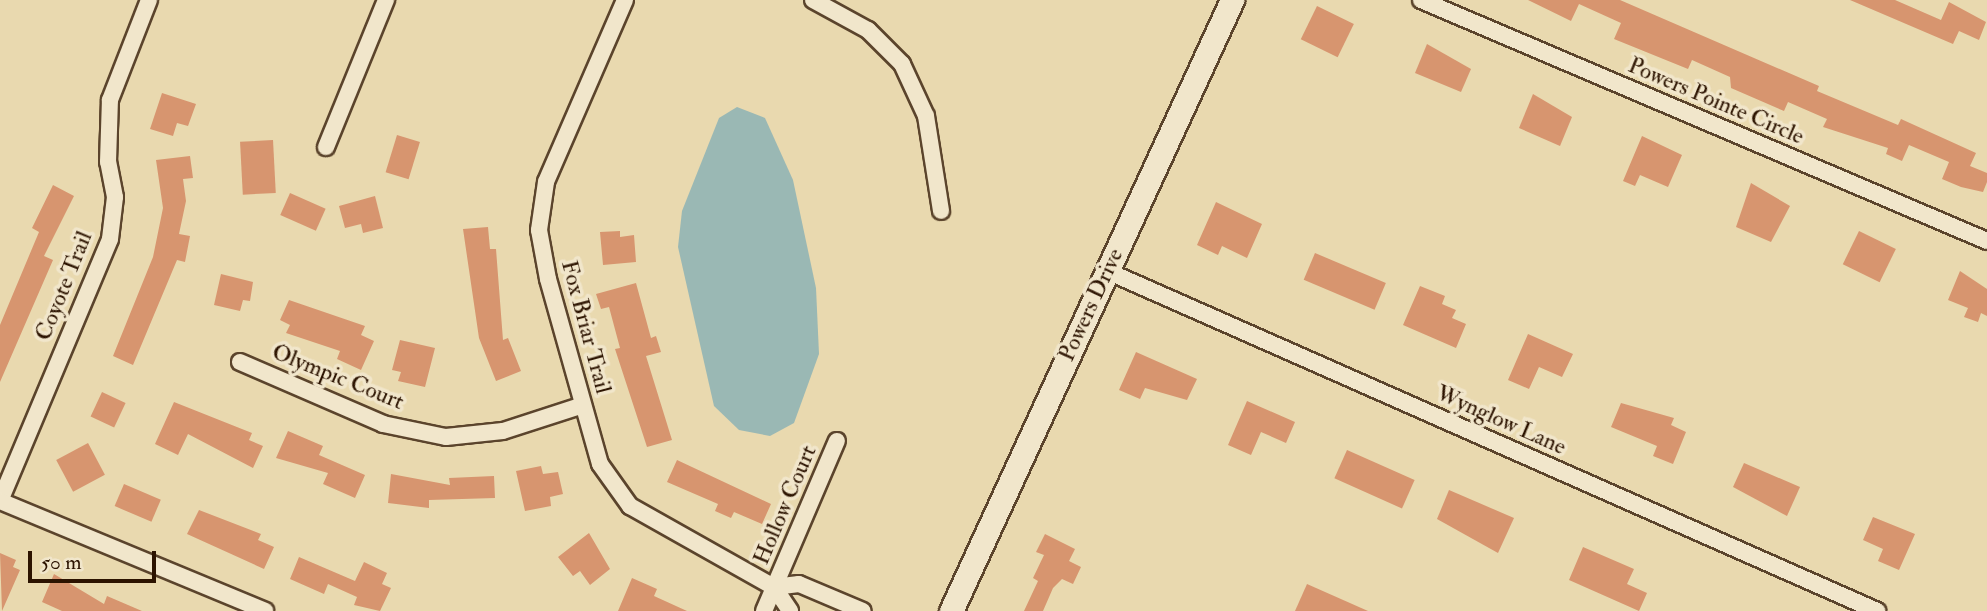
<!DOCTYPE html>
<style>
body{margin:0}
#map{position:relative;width:1987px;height:611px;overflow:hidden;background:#e9d9af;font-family:"IM FELL Double Pica",serif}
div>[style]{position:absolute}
.water>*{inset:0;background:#9ab8b4}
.building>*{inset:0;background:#d7956f;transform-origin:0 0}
.roads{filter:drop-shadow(2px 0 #5b442c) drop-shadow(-2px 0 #5b442c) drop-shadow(0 2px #5b442c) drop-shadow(0 -2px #5b442c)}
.street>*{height:16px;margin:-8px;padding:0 8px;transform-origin:8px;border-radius:8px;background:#f1e6cb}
.secondary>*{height:23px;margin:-11.5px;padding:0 11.5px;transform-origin:11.5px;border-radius:11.5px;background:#f1e6cb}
span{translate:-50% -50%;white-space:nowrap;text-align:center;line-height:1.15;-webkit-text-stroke:7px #f1e6cb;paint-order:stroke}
.street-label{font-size:23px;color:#2c1300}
.scale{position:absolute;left:28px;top:551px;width:128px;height:32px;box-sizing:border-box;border:4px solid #2c1300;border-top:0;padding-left:9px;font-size:21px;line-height:24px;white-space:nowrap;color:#2c1300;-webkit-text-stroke:5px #f1e6cb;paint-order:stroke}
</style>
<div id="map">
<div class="water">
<div style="clip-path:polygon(737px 107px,765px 118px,793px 180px,816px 288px,819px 354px,794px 423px,770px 436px,739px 430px,714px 406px,678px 247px,682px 211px,719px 118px)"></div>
</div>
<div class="building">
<div style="clip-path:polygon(1528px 0,1620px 0,1819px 86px,1817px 91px,1898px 125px,1901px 119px,1976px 153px,1970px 166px,1987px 173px,1987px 182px,1983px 192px,1961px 187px,1942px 179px,1949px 162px,1909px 145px,1902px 161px,1886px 154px,1888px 148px,1823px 127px,1827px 119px,1788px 102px,1784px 111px,1731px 88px,1730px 77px,1692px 60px,1688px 69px,1614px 39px,1621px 23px,1579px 4px,1571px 21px)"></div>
<div style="clip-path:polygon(1850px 0,1895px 0,1941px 20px,1949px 2px,1986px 22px,1979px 40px,1959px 31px,1953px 44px)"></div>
<div style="left:1317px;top:6px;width:41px;height:37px;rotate:26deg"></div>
<div style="clip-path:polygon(1427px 44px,1471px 69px,1461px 92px,1415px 73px)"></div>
<div style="clip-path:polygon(162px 93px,196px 104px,188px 126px,177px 123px,173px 136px,150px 129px)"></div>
<div style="clip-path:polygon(1533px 94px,1572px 117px,1560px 146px,1519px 128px)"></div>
<div style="left:397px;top:135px;width:24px;height:39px;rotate:17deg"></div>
<div style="clip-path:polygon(1642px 136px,1682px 155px,1668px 187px,1640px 175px,1635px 186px,1623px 181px)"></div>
<div style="left:273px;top:140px;width:53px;height:33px;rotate:87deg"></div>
<div style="clip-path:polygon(190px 156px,193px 178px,183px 179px,186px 201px,179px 234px,190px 236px,185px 262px,177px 260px,133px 365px,113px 356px,153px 257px,163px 208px,156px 160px)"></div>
<div style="clip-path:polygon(1751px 183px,1790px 206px,1771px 242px,1736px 227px)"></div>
<div style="clip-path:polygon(53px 185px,74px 196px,44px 256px,53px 260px,0 382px,0 325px,39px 232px,32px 228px)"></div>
<div style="left:290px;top:193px;width:39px;height:24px;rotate:24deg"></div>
<div style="clip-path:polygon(375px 196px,383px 228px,363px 233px,361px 224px,345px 228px,339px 206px)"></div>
<div style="clip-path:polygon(1216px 202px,1262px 224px,1247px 258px,1222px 246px,1218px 255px,1197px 245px)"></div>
<div style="clip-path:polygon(488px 227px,490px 249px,496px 249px,503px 340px,508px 338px,521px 371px,496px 381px,479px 338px,463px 229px)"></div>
<div style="clip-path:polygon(620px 231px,620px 237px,634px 235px,636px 262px,603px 265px,600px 232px)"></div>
<div style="left:1859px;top:231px;width:41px;height:37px;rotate:26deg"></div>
<div style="left:1315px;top:253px;width:77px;height:29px;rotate:23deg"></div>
<div style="clip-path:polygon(1960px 271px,1987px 289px,1987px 316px,1981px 313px,1978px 322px,1964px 317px,1968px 308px,1948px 300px)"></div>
<div style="clip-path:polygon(221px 274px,253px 282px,250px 301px,243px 300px,240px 311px,214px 305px)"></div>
<div style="clip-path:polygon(636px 283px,651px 338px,656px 336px,661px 352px,646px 356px,672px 440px,647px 447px,615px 349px,620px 348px,609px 307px,601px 309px,596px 294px)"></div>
<div style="clip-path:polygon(1420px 286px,1445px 296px,1442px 304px,1456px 310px,1452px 318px,1466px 324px,1456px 348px,1403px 325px)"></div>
<div style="clip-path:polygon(289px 300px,365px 326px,361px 335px,374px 341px,361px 370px,337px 359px,340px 351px,286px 333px,290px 325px,280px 320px)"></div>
<div style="clip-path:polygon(1528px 334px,1573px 354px,1562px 377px,1539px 367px,1529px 389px,1508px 380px)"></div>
<div style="clip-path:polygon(400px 340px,435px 348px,425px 387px,398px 381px,401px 372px,392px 370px)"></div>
<div style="clip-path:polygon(1136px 352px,1197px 379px,1187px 400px,1145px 388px,1140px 399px,1119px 390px)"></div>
<div style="left:102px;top:392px;width:26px;height:27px;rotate:25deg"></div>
<div style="clip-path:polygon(1247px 401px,1295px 422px,1286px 443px,1261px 432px,1251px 455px,1228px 445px)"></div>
<div style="clip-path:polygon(174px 402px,252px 433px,249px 440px,263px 446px,253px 468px,188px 434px,178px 455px,155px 444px)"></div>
<div style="clip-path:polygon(1621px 403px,1674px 418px,1671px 425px,1686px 432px,1673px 464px,1653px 456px,1657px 446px,1611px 427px)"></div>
<div style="clip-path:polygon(288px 431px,323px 446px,319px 455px,365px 475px,355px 498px,323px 484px,328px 473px,276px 458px)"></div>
<div style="left:88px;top:443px;width:36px;height:36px;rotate:62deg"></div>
<div style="left:1347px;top:450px;width:74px;height:31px;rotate:24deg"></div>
<div style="clip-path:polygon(677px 460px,771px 504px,762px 524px,734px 512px,731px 518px,715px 511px,718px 504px,667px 482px)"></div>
<div style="clip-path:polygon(1744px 463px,1800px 487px,1787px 516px,1733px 487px)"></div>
<div style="clip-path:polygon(541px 466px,543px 474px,558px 472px,563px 494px,550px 497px,551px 506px,525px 511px,516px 471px)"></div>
<div style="clip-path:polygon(391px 474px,450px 485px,449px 478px,494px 476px,495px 498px,429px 500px,429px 508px,388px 503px)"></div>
<div style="left:124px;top:484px;width:40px;height:24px;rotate:23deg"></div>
<div style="clip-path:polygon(1449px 490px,1514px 518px,1498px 553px,1437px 519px)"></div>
<div style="clip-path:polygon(199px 510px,261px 534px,258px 540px,274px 547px,264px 569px,187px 534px)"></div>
<div style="clip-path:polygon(1873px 517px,1915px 534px,1899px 570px,1878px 561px,1883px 549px,1863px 540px)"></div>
<div style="clip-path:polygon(589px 533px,610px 569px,590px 585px,580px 571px,573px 576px,558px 557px)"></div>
<div style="clip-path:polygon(1045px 534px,1075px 549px,1069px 561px,1081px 567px,1073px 584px,1062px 579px,1053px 588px,1043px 611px,1024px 611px,1038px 581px,1033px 578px,1044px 555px,1036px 552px)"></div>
<div style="clip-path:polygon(1583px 547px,1634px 569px,1627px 584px,1647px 593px,1639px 611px,1569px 580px)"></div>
<div style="clip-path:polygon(0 553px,16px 560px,13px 567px,20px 570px,2px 611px)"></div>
<div style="clip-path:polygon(299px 557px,355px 581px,364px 562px,387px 573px,382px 584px,391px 588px,380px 611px,354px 605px,357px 597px,328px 584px,324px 594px,290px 579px)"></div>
<div style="clip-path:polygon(54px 574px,104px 604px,107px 596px,142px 611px,62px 611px,42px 602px)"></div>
<div style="clip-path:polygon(632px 578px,657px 589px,654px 596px,687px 611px,618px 611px)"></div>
<div style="clip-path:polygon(1307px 584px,1368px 611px,1295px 611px)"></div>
</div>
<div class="roads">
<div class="street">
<div style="left:625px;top:0;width:198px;rotate:113.5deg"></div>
<div style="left:546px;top:182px;width:49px;rotate:98.3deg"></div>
<div style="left:539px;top:230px;width:50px;rotate:79.6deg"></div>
<div style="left:548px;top:279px;width:192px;rotate:74.3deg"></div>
<div style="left:600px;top:464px;width:52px;rotate:54.5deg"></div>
<div style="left:630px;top:506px;width:165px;rotate:29.4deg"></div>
<div style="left:774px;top:587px;width:29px;rotate:56deg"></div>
<div style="left:813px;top:0;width:63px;rotate:28.6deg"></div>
<div style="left:868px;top:30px;width:48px;rotate:45deg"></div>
<div style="left:902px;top:64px;width:57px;rotate:65.2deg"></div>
<div style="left:926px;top:116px;width:96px;rotate:81deg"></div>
<div style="left:1421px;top:0;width:615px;rotate:23.06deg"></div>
<div style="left:326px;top:147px;width:159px;rotate:-67.8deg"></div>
<div style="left:1107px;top:271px;width:842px;rotate:23.82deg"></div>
<div style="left:240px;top:362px;width:156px;rotate:23.4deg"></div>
<div style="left:383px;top:424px;width:64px;rotate:11.7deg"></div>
<div style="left:446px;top:437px;width:57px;rotate:-6deg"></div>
<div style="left:503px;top:431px;width:84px;rotate:-18deg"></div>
<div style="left:0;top:501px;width:284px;rotate:-67.2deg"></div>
<div style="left:110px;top:239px;width:42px;rotate:-83.2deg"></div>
<div style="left:115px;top:197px;width:36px;rotate:-101deg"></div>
<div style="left:108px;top:162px;width:62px;rotate:-88.2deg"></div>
<div style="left:110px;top:100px;width:107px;rotate:-68.7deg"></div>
<div style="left:0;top:501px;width:287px;rotate:22.5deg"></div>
<div style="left:774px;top:587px;width:25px;rotate:-7deg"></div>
<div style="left:799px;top:584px;width:69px;rotate:22.9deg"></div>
<div style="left:764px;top:611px;width:185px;rotate:-66.8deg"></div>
</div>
<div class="secondary">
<div style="left:951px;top:611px;width:673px;rotate:-65.3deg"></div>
</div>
</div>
<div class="street-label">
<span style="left:1716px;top:101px;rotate:23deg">Powers Pointe Circle</span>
<span style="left:64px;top:286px;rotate:-68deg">Coyote Trail</span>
<span style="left:1091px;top:305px;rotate:-65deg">Powers Drive</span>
<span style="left:586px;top:327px;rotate:75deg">Fox Briar Trail</span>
<span style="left:338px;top:377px;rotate:22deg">Olympic Court</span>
<span style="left:1501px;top:420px;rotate:24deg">Wynglow Lane</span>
<span style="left:785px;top:505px;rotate:-67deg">Hollow Court</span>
</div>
<div class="scale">50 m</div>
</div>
